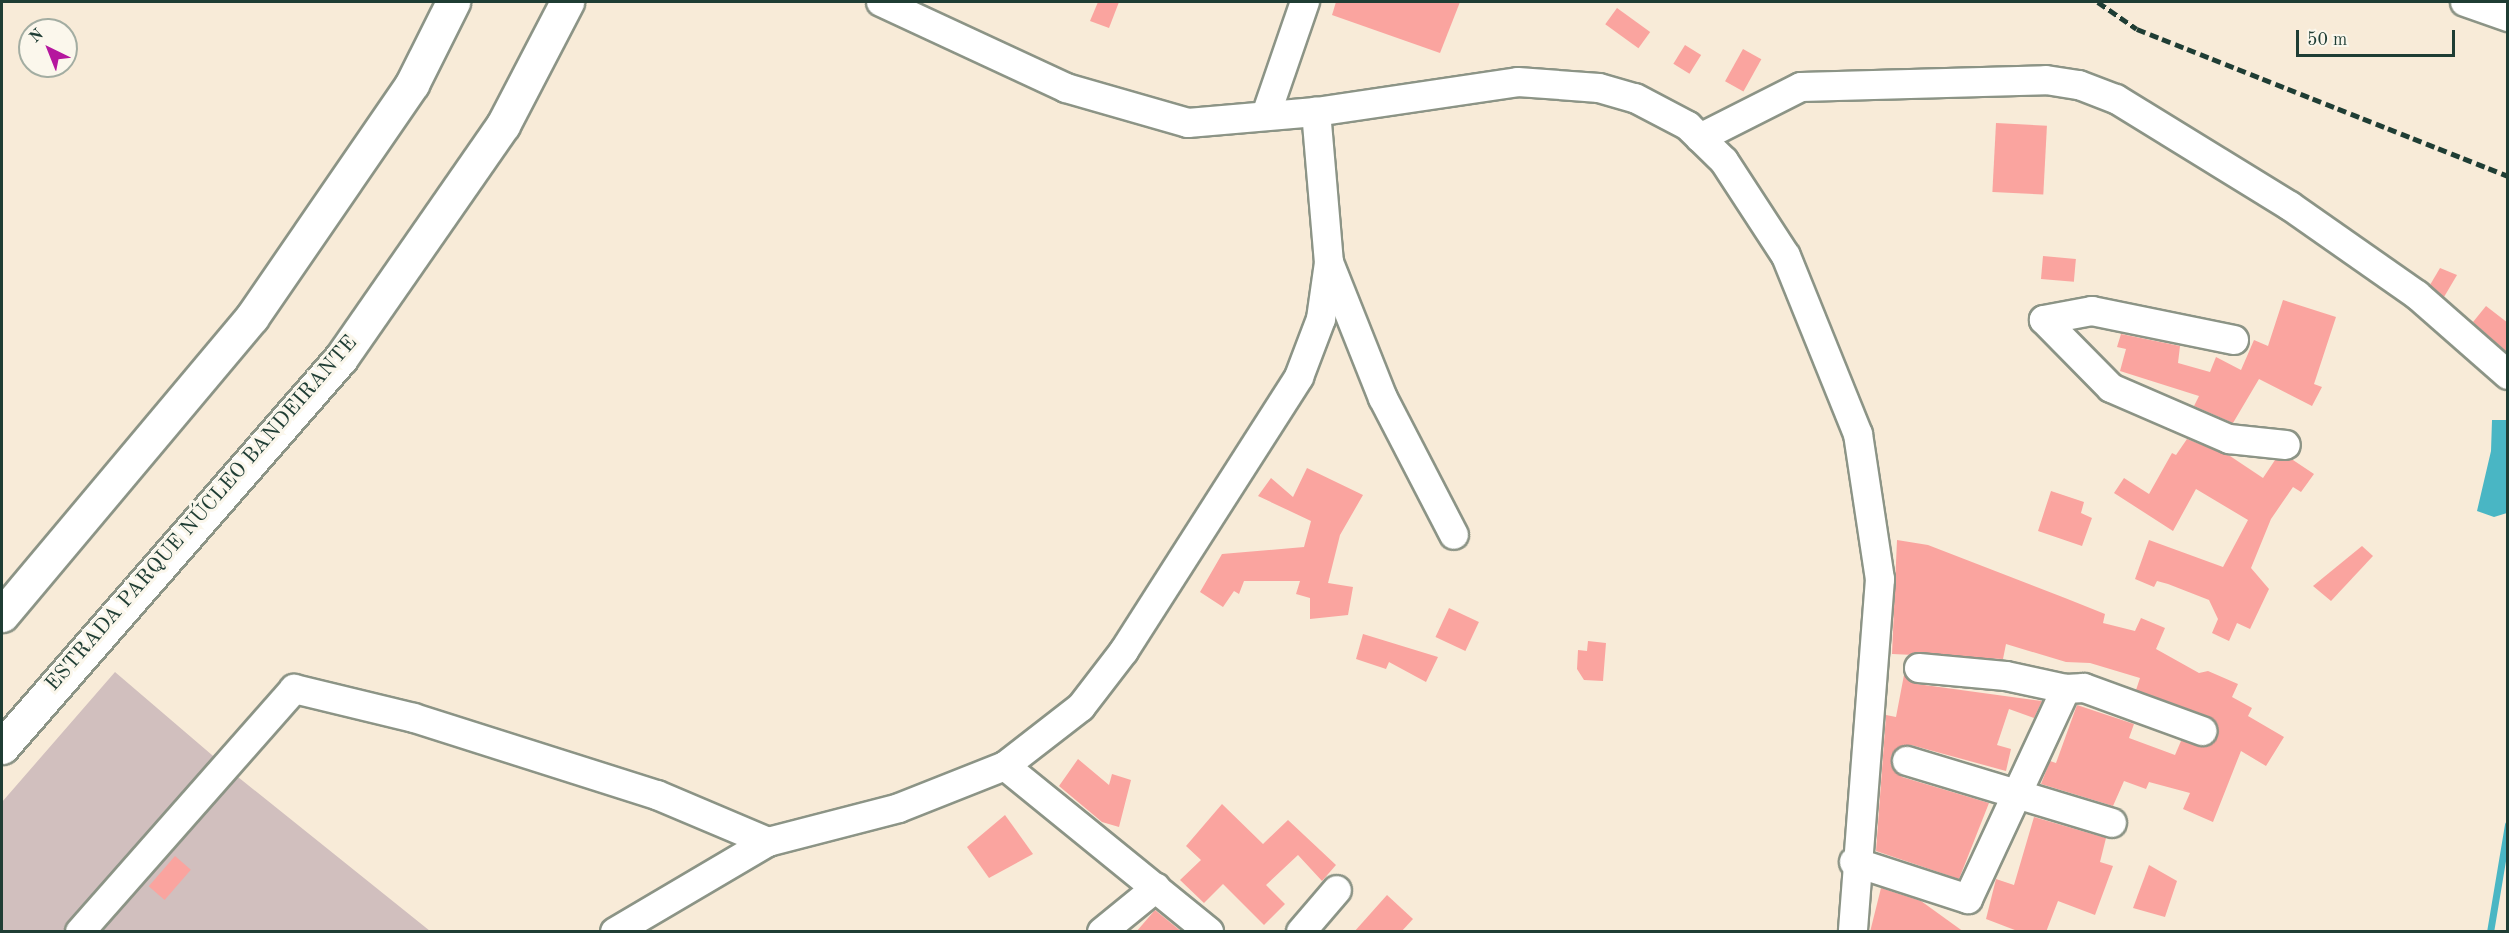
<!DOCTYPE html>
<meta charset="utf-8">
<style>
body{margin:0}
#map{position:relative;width:2509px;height:933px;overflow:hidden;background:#f8ebd8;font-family:"Old Standard TT",serif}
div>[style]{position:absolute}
.industrial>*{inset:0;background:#d1bfbe}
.water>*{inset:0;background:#49b6c4}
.stream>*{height:7px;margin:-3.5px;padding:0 3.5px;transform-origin:3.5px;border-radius:3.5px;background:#49b6c4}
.building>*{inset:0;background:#faa49f;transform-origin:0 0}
.roads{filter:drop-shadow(2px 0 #8c9486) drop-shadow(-2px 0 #8c9486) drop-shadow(0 2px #8c9486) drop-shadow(0 -2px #8c9486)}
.minor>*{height:28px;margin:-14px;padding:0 14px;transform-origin:14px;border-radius:14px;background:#fff}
.highway>*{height:33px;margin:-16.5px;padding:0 16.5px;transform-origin:16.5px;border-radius:16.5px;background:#fff}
.rail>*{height:4.5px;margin-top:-2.25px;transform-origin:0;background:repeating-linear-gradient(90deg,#1f3d34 0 9px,transparent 0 13.5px)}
span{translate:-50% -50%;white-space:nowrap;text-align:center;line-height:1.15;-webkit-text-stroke:6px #fbf7ec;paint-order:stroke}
.street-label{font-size:21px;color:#1f3d34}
.frame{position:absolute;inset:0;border:3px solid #1f3d34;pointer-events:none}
.north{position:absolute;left:18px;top:18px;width:60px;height:60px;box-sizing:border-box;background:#fbf7ec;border:2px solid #a3ada2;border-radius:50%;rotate:317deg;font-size:16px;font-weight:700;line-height:24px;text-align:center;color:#1f3d34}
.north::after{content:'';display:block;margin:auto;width:21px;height:27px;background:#b5179e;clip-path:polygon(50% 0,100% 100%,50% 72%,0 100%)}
.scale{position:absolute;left:2296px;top:30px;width:159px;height:27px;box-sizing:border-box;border:3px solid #1f3d34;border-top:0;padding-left:8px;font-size:18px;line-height:21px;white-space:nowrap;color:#1f3d34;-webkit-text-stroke:4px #fbf7ec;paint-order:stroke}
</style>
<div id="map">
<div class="industrial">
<div style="clip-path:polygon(115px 672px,233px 773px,430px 931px,2px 932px,2px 802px)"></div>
</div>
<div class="water">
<div style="clip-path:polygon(2492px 420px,2508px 420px,2507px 513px,2494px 517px,2477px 511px,2491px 451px)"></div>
</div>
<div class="stream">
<div style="left:2490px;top:932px;width:109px;rotate:-80.5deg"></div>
</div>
<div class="building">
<div style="clip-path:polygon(1098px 2px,1119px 2px,1109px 28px,1090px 21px)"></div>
<div style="clip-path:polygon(1336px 2px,1460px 2px,1440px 53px,1332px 15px)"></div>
<div style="left:1617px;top:8px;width:41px;height:20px;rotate:36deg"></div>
<div style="left:1685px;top:45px;width:19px;height:22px;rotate:32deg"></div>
<div style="left:1743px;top:49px;width:21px;height:37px;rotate:29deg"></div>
<div style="left:1996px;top:123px;width:51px;height:69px;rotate:3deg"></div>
<div style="left:2043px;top:256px;width:33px;height:23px;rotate:5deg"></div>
<div style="clip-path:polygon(2440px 268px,2457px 275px,2444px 297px,2430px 285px)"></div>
<div style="clip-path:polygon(2283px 300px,2336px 317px,2314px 384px,2322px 387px,2312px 406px,2259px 379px,2233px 423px,2194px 406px,2199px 396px,2120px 371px,2126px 349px,2117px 347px,2121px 334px,2180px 346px,2178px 363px,2210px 372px,2216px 357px,2241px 370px,2254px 340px,2268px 346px)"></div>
<div style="clip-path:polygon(2486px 306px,2508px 323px,2508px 353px,2473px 322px)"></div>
<div style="clip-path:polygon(2187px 439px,2230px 456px,2263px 478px,2275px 460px,2293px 460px,2314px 474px,2301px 492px,2293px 487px,2271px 519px,2251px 568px,2269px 589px,2250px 629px,2237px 623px,2229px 641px,2212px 633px,2218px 619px,2209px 600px,2168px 584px,2157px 581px,2154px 587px,2135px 579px,2149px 540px,2223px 567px,2248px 520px,2196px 489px,2173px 531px,2114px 493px,2124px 478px,2149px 494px,2172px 453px,2176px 455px)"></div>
<div style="clip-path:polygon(1307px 468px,1363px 495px,1340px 535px,1328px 583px,1353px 587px,1348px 615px,1310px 619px,1310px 598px,1296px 594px,1300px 581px,1244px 581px,1239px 594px,1234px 591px,1223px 607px,1200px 592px,1222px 554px,1304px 547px,1311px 521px,1258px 496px,1271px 478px,1293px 497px)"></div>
<div style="clip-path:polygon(2051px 491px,2084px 502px,2081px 513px,2092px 518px,2082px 546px,2038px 531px)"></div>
<div style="clip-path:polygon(1897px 540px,1928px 545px,2065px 598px,2105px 614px,2103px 623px,2135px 631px,2141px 618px,2165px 628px,2156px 649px,2199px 673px,2208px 671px,2238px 684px,2232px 697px,2252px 708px,2248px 716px,2284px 737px,2266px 766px,2241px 751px,2213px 822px,2183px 809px,2190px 793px,2149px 782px,2146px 789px,2124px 781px,2113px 806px,2041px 784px,2050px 761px,2056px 763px,2077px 705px,2134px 724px,2129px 738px,2175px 755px,2181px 741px,2212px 744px,2218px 728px,2208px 716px,2136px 690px,2140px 678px,2090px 663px,2066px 662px,2006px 644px,2003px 659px,1892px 654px)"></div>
<div style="clip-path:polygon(2362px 546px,2373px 556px,2331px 601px,2313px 586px)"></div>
<div style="left:1449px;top:608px;width:33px;height:32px;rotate:25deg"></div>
<div style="clip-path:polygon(1363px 634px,1438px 657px,1426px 682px,1389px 662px,1386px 669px,1356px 659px)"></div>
<div style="clip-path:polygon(1588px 641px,1606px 643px,1603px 681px,1584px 680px,1577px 669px,1578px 650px,1587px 651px)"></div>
<div style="clip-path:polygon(1904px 675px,1917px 684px,2042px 701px,2034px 718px,2009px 709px,1997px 745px,2011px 749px,2006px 771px,1911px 745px,1891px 756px,1891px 765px,1902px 777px,1989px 803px,1959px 879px,1876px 851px,1886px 715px,1896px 717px)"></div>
<div style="clip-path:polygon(1078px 759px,1109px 785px,1112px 774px,1131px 780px,1119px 827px,1102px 822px,1059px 786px)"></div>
<div style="clip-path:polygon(1222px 804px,1263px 844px,1288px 820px,1336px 865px,1322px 881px,1298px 855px,1266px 885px,1285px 904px,1264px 925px,1223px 884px,1204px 903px,1180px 880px,1201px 860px,1186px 846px)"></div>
<div style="clip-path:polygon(1005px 815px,1033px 854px,989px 878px,967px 847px)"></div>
<div style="clip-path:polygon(2034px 817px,2106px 838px,2100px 862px,2113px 866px,2095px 915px,2058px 901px,2046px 932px,2020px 932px,1986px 919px,1996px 879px,2014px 885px)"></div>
<div style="left:175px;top:856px;width:21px;height:40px;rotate:41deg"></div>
<div style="clip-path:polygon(2149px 865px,2177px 881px,2165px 917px,2133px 908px)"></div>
<div style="clip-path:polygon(1881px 888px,1921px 901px,1964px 932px,1870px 932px)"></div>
<div style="clip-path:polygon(1387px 895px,1413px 919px,1401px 932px,1354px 932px)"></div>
<div style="clip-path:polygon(1155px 910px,1182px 932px,1136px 932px)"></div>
</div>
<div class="roads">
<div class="minor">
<div style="left:881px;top:2px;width:204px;rotate:24.9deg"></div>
<div style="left:1066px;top:88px;width:127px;rotate:16deg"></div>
<div style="left:1188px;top:123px;width:128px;rotate:-4.9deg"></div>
<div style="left:1316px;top:112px;width:204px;rotate:-8.4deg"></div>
<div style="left:1518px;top:82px;width:81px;rotate:4.2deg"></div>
<div style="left:1599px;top:88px;width:37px;rotate:16deg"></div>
<div style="left:1635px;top:98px;width:60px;rotate:27.8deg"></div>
<div style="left:1688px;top:126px;width:50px;rotate:44.2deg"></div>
<div style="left:1724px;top:161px;width:113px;rotate:56.9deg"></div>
<div style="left:1786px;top:256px;width:192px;rotate:68deg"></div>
<div style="left:1858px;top:434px;width:147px;rotate:81.4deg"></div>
<div style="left:1880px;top:579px;width:354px;rotate:94.4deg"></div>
<div style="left:2465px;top:2px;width:46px;rotate:19.2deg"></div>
<div style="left:1266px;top:115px;width:120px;rotate:-71deg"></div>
<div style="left:1700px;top:138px;width:113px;rotate:-26.8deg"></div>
<div style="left:1801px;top:87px;width:245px;rotate:-1.6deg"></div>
<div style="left:2046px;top:80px;width:33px;rotate:9deg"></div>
<div style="left:2079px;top:85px;width:40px;rotate:21deg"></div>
<div style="left:2116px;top:99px;width:204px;rotate:31.6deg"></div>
<div style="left:2290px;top:206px;width:155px;rotate:35deg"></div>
<div style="left:2417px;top:295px;width:121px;rotate:41.3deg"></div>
<div style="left:1330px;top:265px;width:143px;rotate:68.3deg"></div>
<div style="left:1383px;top:398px;width:154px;rotate:62.6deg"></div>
<div style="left:2234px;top:340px;width:145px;rotate:-168.5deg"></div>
<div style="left:2092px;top:311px;width:49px;rotate:169.4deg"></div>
<div style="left:2044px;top:320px;width:95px;rotate:45.4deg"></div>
<div style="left:2111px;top:388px;width:129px;rotate:23.4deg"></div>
<div style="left:2229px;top:439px;width:57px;rotate:6deg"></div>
<div style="left:1919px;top:668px;width:87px;rotate:5.3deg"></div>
<div style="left:2006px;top:676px;width:61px;rotate:12.2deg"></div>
<div style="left:1907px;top:761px;width:214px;rotate:16.8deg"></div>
<div style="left:1005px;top:766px;width:263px;rotate:39.1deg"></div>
<div style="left:1854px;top:862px;width:120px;rotate:18deg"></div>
<div style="left:1968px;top:899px;width:232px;rotate:-65deg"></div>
<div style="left:2066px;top:689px;width:18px;rotate:-3deg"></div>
<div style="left:2084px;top:688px;width:126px;rotate:20deg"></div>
<div style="left:80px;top:932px;width:324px;rotate:-48.6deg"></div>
<div style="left:294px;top:689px;width:123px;rotate:13.6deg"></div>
<div style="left:414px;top:718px;width:255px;rotate:17.6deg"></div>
<div style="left:657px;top:795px;width:121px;rotate:22.9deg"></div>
<div style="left:615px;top:932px;width:178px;rotate:-30.5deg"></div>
<div style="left:768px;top:842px;width:135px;rotate:-14.5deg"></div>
<div style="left:899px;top:808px;width:114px;rotate:-21.6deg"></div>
<div style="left:1005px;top:766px;width:96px;rotate:-37.8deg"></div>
<div style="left:1081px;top:707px;width:71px;rotate:-52.5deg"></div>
<div style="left:1124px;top:651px;width:325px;rotate:-57.4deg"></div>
<div style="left:1299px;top:377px;width:62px;rotate:-69.2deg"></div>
<div style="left:1321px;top:319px;width:57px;rotate:-81.9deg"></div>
<div style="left:1329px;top:263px;width:152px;rotate:-94.9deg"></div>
<div style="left:1102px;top:932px;width:70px;rotate:-39.2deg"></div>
<div style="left:1301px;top:932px;width:55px;rotate:-49.4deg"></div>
</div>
<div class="highway">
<div style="left:2px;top:615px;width:389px;rotate:-50deg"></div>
<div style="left:252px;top:317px;width:283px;rotate:-55.5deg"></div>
<div style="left:412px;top:84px;width:92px;rotate:-63.4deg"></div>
<div style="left:2px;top:747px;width:516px;rotate:-48.93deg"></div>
<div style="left:341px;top:358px;width:284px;rotate:-55.2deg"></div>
<div style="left:503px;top:125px;width:139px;rotate:-62.5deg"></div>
</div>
</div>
<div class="rail">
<div style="left:2098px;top:2px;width:47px;rotate:34.7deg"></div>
<div style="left:2137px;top:29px;width:399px;rotate:21.6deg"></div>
</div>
<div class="street-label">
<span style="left:202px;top:514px;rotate:-49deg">ESTRADA PARQUE NÚCLEO BANDEIRANTE</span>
</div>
<div class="frame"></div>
<div class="north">N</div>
<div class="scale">50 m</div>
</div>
